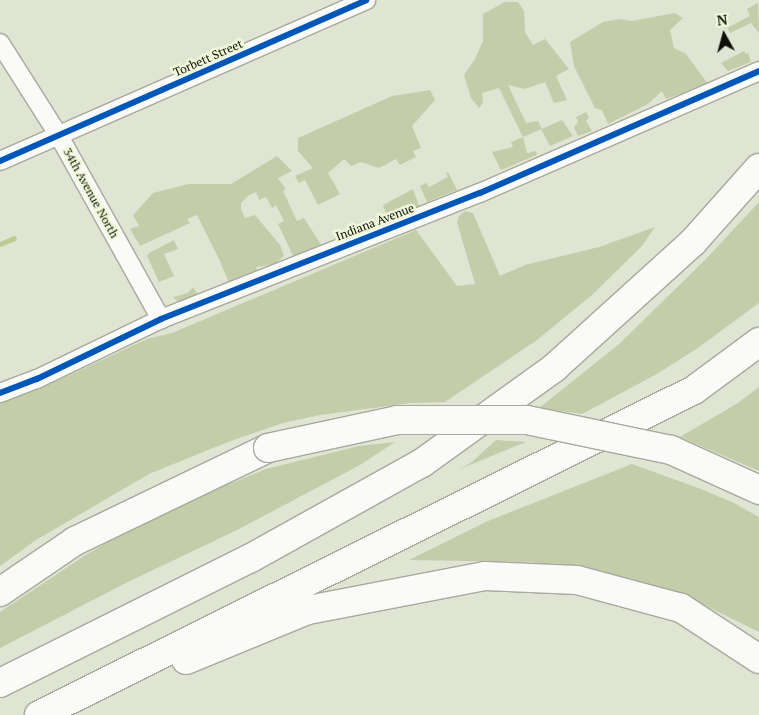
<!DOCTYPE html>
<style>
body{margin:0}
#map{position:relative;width:759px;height:715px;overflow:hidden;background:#e0e4d3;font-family:"PT Serif",serif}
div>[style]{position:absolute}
.green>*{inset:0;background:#c4cda9}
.stream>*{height:5px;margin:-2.5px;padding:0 2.5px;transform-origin:2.5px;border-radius:2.5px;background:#becb91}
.roads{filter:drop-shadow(1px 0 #a6a99c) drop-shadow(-1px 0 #a6a99c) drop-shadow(0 1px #a6a99c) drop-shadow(0 -1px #a6a99c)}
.minor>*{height:18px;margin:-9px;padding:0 9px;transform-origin:9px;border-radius:9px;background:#fafbf8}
.motorway>*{height:28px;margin:-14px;padding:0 14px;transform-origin:14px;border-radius:14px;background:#fafbf8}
.bridges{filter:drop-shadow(1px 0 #a6a99c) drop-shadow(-1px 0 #a6a99c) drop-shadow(0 1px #a6a99c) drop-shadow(0 -1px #a6a99c)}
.motorway-bridge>*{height:28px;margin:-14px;padding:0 14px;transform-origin:14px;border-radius:14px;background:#fafbf8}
.cycleway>*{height:6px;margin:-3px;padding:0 3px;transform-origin:3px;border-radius:3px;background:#0057b8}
span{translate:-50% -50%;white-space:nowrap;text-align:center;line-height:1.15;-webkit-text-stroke:5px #f0f8da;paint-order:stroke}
.street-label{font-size:12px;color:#0e1007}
.north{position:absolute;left:699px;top:10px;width:50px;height:50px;-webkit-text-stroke:4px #f0f8da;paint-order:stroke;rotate:353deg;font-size:14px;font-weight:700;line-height:20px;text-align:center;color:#0e1007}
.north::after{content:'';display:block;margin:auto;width:18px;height:22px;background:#0e1007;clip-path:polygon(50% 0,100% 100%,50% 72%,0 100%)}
</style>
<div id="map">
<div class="green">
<div style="clip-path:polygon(505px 2px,518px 2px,524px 11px,525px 32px,533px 45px,545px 39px,569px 69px,556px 76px,567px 100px,554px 103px,545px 82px,525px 89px,508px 85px,526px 123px,538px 121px,542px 129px,562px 120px,573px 136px,550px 146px,541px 129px,523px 137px,527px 153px,536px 151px,537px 155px,501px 170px,492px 152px,513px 147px,511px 142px,523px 137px,499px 88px,482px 93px,483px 103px,479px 108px,471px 98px,464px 75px,475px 59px,483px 41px,483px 14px)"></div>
<div style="clip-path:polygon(758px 3px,759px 33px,751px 23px,730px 33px,727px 28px,750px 16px,747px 9px)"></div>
<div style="clip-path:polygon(675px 13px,683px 18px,670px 30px,674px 48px,686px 54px,708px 84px,666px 99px,662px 91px,648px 104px,608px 124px,602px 110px,595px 108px,574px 66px,570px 42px,603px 22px,619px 19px,632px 21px)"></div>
<div style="clip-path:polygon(744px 51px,746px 54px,748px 53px,751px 62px,728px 71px,721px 63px)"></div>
<div style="clip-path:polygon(430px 90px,435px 100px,412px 126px,421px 148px,413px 151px,416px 157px,400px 165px,396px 159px,379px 168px,361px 162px,351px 166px,344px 159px,328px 173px,340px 194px,318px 205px,305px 180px,299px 183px,295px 176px,313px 168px,298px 151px,298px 138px,392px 96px)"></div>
<div style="clip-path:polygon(586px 112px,589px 117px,586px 121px,592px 131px,578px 136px,574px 127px,578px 122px,576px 117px)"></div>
<div style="clip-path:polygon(277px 156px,292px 171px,278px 178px,286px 189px,283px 191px,297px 221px,304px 218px,322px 246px,294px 258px,278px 224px,284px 221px,276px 205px,272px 208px,266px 197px,259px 200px,256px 192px,249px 195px,241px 203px,241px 209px,245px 218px,255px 215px,280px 245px,284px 256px,275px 264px,256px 267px,261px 281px,233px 292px,219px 259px,197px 215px,187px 219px,190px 223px,140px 246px,130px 229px,139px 226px,133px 215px,153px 193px,189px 184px,231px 184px)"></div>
<div style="clip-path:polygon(448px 172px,457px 190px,427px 202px,420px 186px,426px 183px,429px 187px,448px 177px,446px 173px)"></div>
<div style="clip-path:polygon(413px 189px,419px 206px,388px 219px,383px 205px)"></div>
<div style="clip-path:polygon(759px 202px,759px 303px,695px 350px,655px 375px,582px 414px,539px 408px,618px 345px,706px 259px)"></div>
<div style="clip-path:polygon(465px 211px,473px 213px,500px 276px,525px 265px,599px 247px,655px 227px,642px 246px,592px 295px,537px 340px,445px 402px,411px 403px,320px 415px,283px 423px,228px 442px,149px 474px,36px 540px,0 566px,0 403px,46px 386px,147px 339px,172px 333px,416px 230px,457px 286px,475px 284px,457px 222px,459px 216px)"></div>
<div style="clip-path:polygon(174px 240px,178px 249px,164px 254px,174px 276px,159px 282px,147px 256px,149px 253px)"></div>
<div style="clip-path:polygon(193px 287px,200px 298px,180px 304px,173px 297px,188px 293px)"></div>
<div style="clip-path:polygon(759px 387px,759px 471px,680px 437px,738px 403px)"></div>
<div style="clip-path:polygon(496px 440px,526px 442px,460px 469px,472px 462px)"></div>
<div style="clip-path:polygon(395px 442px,360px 465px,237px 530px,128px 582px,0 648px,0 612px,84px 556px,154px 515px,266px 469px,359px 446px)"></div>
<div style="clip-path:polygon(632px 464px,701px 489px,734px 503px,759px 517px,759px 632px,694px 600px,632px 579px,529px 562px,409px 560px,488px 521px)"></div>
</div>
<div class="stream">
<div style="left:0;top:244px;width:15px;rotate:-23deg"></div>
</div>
<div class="roads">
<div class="minor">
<div style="left:0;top:43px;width:110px;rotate:57.6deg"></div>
<div style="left:59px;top:136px;width:210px;rotate:60.9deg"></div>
<div style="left:0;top:161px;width:400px;rotate:-23.7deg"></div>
<div style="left:0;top:393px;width:40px;rotate:-21deg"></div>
<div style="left:37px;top:379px;width:138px;rotate:-25.8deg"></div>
<div style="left:161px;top:319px;width:343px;rotate:-21.6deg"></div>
<div style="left:480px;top:193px;width:305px;rotate:-23.6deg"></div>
</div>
<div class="motorway">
<div style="left:0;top:592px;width:91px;rotate:-34.2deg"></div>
<div style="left:75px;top:541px;width:214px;rotate:-25.7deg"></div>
<div style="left:186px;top:660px;width:132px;rotate:-22.3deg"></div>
<div style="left:308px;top:610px;width:180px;rotate:-10.9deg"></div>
<div style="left:485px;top:576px;width:92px;rotate:2.5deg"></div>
<div style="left:577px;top:580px;width:108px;rotate:15.1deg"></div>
<div style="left:681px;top:608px;width:93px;rotate:33.2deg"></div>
<div style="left:0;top:683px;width:280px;rotate:-26.5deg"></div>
<div style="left:251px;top:558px;width:196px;rotate:-29.1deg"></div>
<div style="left:422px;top:463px;width:163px;rotate:-35.7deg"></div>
<div style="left:554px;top:368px;width:188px;rotate:-42.2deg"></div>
<div style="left:693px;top:242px;width:99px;rotate:-48.3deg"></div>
<div style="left:39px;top:715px;width:731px;rotate:-26.39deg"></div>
<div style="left:694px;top:390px;width:81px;rotate:-36.4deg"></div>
</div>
</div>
<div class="bridges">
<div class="motorway-bridge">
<div style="left:268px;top:448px;width:132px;rotate:-12.2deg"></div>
<div style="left:397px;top:420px;width:130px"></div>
<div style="left:527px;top:420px;width:147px;rotate:11.8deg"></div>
<div style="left:671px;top:450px;width:97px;rotate:24.4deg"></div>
</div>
</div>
<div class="cycleway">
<div style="left:0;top:161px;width:400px;rotate:-23.7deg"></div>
<div style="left:0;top:393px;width:40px;rotate:-21deg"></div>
<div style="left:37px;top:379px;width:138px;rotate:-25.8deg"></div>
<div style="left:161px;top:319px;width:343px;rotate:-21.6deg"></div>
<div style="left:480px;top:193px;width:305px;rotate:-23.6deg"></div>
</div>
<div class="street-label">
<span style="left:208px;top:58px;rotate:-24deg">Torbett Street</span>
<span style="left:91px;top:193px;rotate:61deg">34th Avenue North</span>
<span style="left:375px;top:222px;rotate:-21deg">Indiana Avenue</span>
</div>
<div class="north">N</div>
</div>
